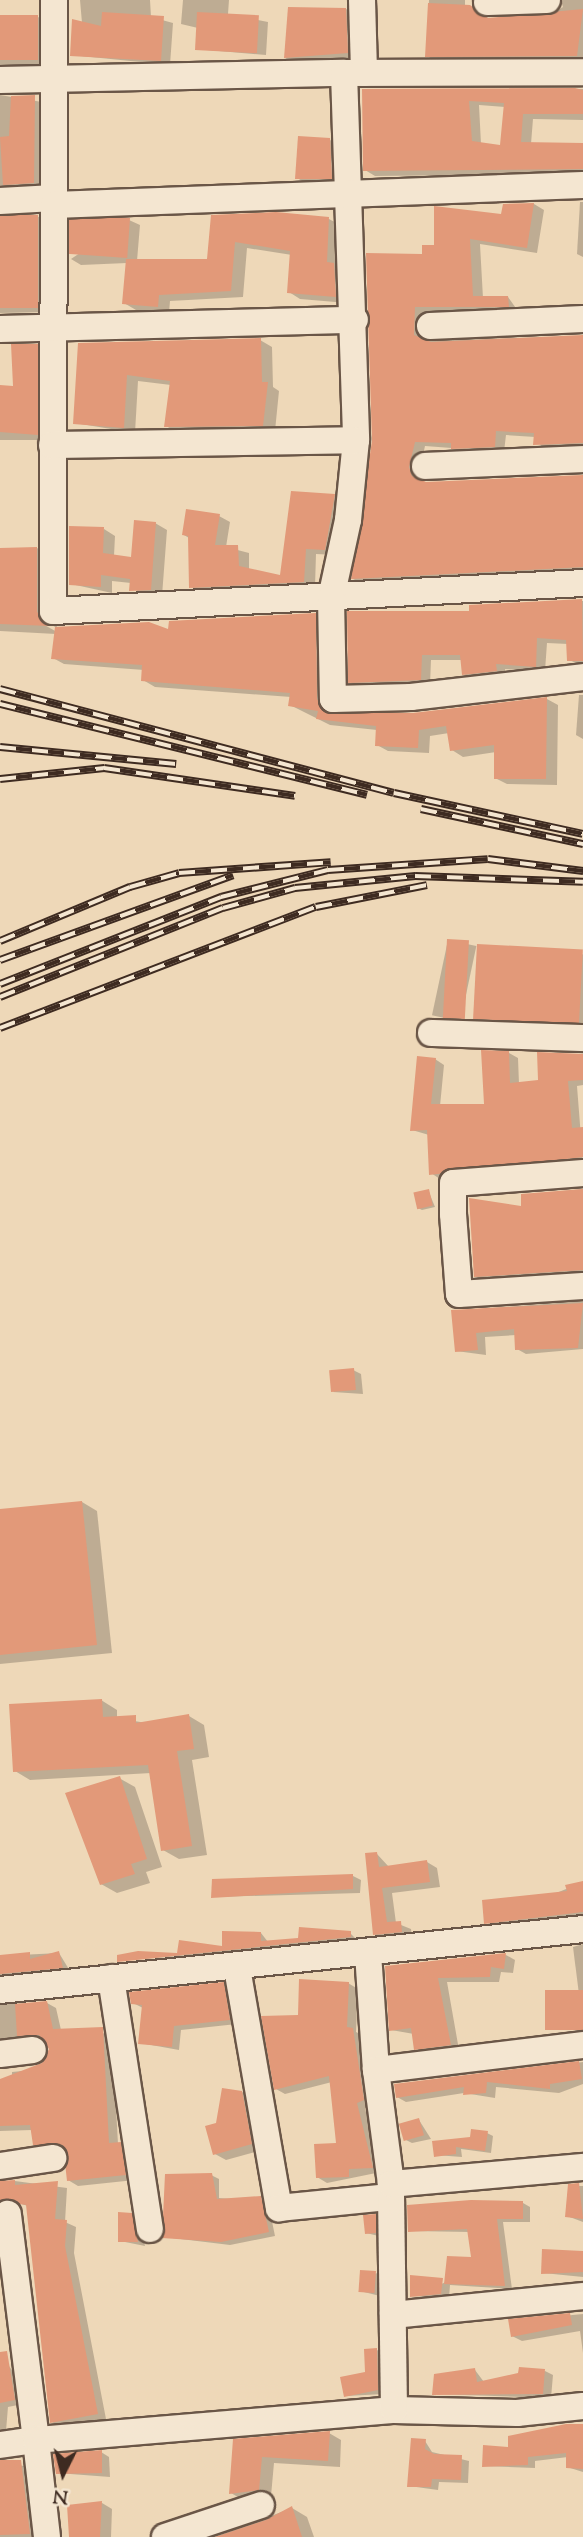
<!DOCTYPE html>
<style>
body{margin:0}
#map{position:relative;width:583px;height:2537px;overflow:hidden;background:#eed8b8;font-family:"Sorts Mill Goudy",serif}
div>[style]{position:absolute}
.shadow>*{inset:0;background:#0003;transform-origin:0 0}
.building>*{inset:0;background:#e29979;transform-origin:0 0}
.roads{filter:drop-shadow(2px 0 #6a5647) drop-shadow(-2px 0 #6a5647) drop-shadow(0 2px #6a5647) drop-shadow(0 -2px #6a5647)}
.minor>*{height:26px;margin:-13px;padding:0 13px;transform-origin:13px;border-radius:13px;background:#f4e6d1}
.rail>*{height:8px;margin-top:-4px;transform-origin:0;background:repeating-linear-gradient(90deg,#f4e6d1 0 16px,#3e2b21 0 32px);box-sizing:border-box;border-block:2px solid #3e2b21}
span{translate:-50% -50%;white-space:nowrap;text-align:center;line-height:1.15;-webkit-text-stroke:7px #f4e6d1;paint-order:stroke}
.north{position:absolute;left:28px;top:2439px;width:70px;height:70px;-webkit-text-stroke:5px #f4e6d1;paint-order:stroke;rotate:186deg;font-size:19px;font-weight:700;line-height:28px;text-align:center;color:#3e2b21}
.north::after{content:'';display:block;margin:auto;width:24px;height:32px;background:#3e2b21;clip-path:polygon(50% 0,100% 100%,50% 72%,0 100%)}
</style>
<div id="map">
<div class="shadow">
<div style="clip-path:polygon(80px 0,150px 0,151px 17px,173px 23px,170px 65px,71px 55px,82px 23px)"></div>
<div style="clip-path:polygon(183px 0,229px 0,228px 14px,268px 22px,266px 55px,196px 49px,198px 28px,181px 24px)"></div>
<div style="clip-path:polygon(429px 0,465px 0,465px 11px,487px 19px,548px 17px,563px 7px,561px 0,583px 0,583px 61px,437px 62px,427px 56px)"></div>
<div style="clip-path:polygon(346px 9px,357px 15px,358px 58px,296px 64px,285px 58px)"></div>
<div style="clip-path:polygon(38px 17px,49px 23px,49px 66px,0 65px,0 18px)"></div>
<div style="clip-path:polygon(evenodd,583px 89px,583px 120px,533px 119px,531px 144px,583px 145px,583px 174px,375px 176px,365px 170px,364px 90px,583px 89px,479px 105px,505px 107px,502px 147px,481px 144px,479px 105px)"></div>
<div style="clip-path:polygon(0 95px,48px 103px,44px 188px,0 189px)"></div>
<div style="clip-path:polygon(330px 140px,342px 147px,343px 185px,309px 185px,297px 178px)"></div>
<div style="clip-path:polygon(580px 202px,583px 202px,583px 257px,577px 254px)"></div>
<div style="clip-path:polygon(534px 204px,544px 210px,537px 253px,480px 244px,483px 298px,508px 297px,518px 311px,425px 312px,423px 341px,583px 336px,583px 450px,544px 450px,535px 437px,506px 435px,504px 452px,425px 446px,419px 474px,425px 484px,583px 477px,583px 573px,363px 584px,353px 579px,423px 255px,503px 216px,504px 206px)"></div>
<div style="clip-path:polygon(37px 216px,47px 222px,47px 312px,0 313px,0 217px)"></div>
<div style="clip-path:polygon(212px 217px,329px 219px,340px 225px,347px 303px,300px 299px,289px 292px,292px 255px,247px 248px,243px 297px,170px 301px,169px 313px,136px 310px,124px 303px,127px 263px,81px 265px,71px 259px,129px 220px,140px 225px,137px 261px,209px 260px)"></div>
<div style="clip-path:polygon(260px 340px,272px 347px,273px 387px,279px 391px,275px 431px,178px 433px,166px 426px,171px 385px,138px 381px,135px 433px,75px 423px,79px 345px)"></div>
<div style="clip-path:polygon(37px 346px,48px 352px,48px 440px,0 440px,0 388px,15px 387px)"></div>
<div style="clip-path:polygon(334px 495px,345px 501px,336px 555px,316px 554px,315px 587px,201px 593px,191px 587px,189px 538px,184px 535px,219px 516px,230px 522px,226px 547px,249px 553px,249px 570px,281px 577px)"></div>
<div style="clip-path:polygon(155px 523px,167px 530px,162px 596px,142px 597px,131px 583px,112px 581px,112px 593px,71px 584px,104px 529px,115px 536px,114px 556px,133px 559px)"></div>
<div style="clip-path:polygon(evenodd,37px 548px,52px 557px,57px 628px,169px 631px,315px 615px,327px 621px,332px 714px,413px 714px,547px 699px,558px 705px,557px 785px,507px 784px,495px 778px,496px 752px,463px 757px,452px 750px,449px 733px,430px 736px,429px 753px,388px 751px,377px 745px,377px 730px,330px 725px,290px 705px,291px 697px,155px 687px,143px 680px,144px 670px,64px 664px,53px 658px,56px 634px,0 631px,0 550px,37px 548px,43px 620px,57px 628px,57px 632px,41px 623px,43px 620px)"></div>
<div style="clip-path:polygon(583px 601px,583px 666px,569px 660px,568px 644px,547px 643px,545px 671px,505px 669px,506px 676px,474px 680px,464px 674px,462px 660px,431px 660px,430px 685px,360px 688px,350px 682px,470px 613px,471px 606px)"></div>
<div style="clip-path:polygon(579px 695px,583px 695px,583px 739px,576px 735px)"></div>
<div style="left:448px;top:940px;width:29px;height:77px;rotate:12deg"></div>
<div style="clip-path:polygon(583px 954px,583px 1026px,482px 1018px)"></div>
<div style="clip-path:polygon(509px 1053px,518px 1058px,519px 1084px,540px 1082px,583px 1055px,583px 1085px,577px 1086px,583px 1163px,440px 1179px,431px 1173px,429px 1135px,412px 1130px,435px 1059px,444px 1065px,440px 1106px,485px 1106px)"></div>
<div style="clip-path:polygon(583px 1189px,583px 1277px,485px 1282px,475px 1276px,522px 1208px,523px 1195px)"></div>
<div style="clip-path:polygon(428px 1190px,435px 1207px,422px 1210px,418px 1208px)"></div>
<div style="clip-path:polygon(583px 1301px,583px 1349px,526px 1354px,517px 1349px,516px 1335px,485px 1337px,486px 1355px,456px 1351px,453px 1311px)"></div>
<div style="clip-path:polygon(353px 1370px,361px 1374px,363px 1394px,333px 1392px)"></div>
<div style="clip-path:polygon(82px 1502px,97px 1511px,112px 1653px,0 1664px,0 1511px)"></div>
<div style="clip-path:polygon(101px 1700px,117px 1710px,117px 1718px,146px 1723px,189px 1716px,204px 1725px,209px 1757px,192px 1760px,207px 1855px,179px 1859px,163px 1850px,151px 1773px,30px 1780px,15px 1771px)"></div>
<div style="clip-path:polygon(119px 1778px,135px 1787px,162px 1867px,146px 1872px,150px 1883px,117px 1893px,101px 1884px)"></div>
<div style="clip-path:polygon(377px 1854px,389px 1867px,427px 1862px,437px 1868px,440px 1887px,392px 1893px,396px 1923px,411px 1929px,412px 1937px,385px 1940px,374px 1934px)"></div>
<div style="clip-path:polygon(353px 1876px,361px 1880px,360px 1893px,213px 1897px)"></div>
<div style="clip-path:polygon(583px 1882px,583px 1919px,496px 1928px,486px 1922px)"></div>
<div style="clip-path:polygon(261px 1933px,268px 1942px,350px 1933px,358px 1941px,119px 1961px,224px 1948px)"></div>
<div style="clip-path:polygon(583px 1944px,583px 2026px,573px 1947px)"></div>
<div style="clip-path:polygon(59px 1953px,70px 1971px,0 1979px,0 1956px)"></div>
<div style="clip-path:polygon(506px 1955px,515px 1960px,513px 1973px,501px 1972px,499px 1982px,447px 1982px,459px 2050px,425px 2054px,416px 2048px,414px 2034px,391px 2030px,387px 1967px)"></div>
<div style="clip-path:polygon(348px 1983px,358px 1989px,356px 2032px,362px 2035px,373px 2105px,365px 2108px,381px 2172px,327px 2183px,317px 2177px,338px 2145px,332px 2082px,285px 2094px,276px 2089px,299px 2017px)"></div>
<div style="clip-path:polygon(223px 1984px,231px 1989px,237px 2024px,181px 2030px,179px 2050px,140px 2043px,143px 2008px,133px 2003px)"></div>
<div style="clip-path:polygon(47px 2003px,56px 2008px,61px 2030px,112px 2034px,118px 2144px,130px 2149px,135px 2180px,78px 2186px,68px 2180px,68px 2152px,34px 2144px,32px 2130px,0 2131px,0 2081px,12px 2081px,12px 2072px,94px 2064px,42px 2039px,0 2049px,0 2004px)"></div>
<div style="clip-path:polygon(583px 2062px,583px 2084px,559px 2093px,496px 2087px,495px 2098px,464px 2093px,406px 2102px,397px 2097px,396px 2085px)"></div>
<div style="clip-path:polygon(242px 2092px,253px 2099px,262px 2150px,226px 2160px,215px 2154px,218px 2124px)"></div>
<div style="clip-path:polygon(419px 2120px,431px 2139px,412px 2143px,404px 2139px)"></div>
<div style="clip-path:polygon(487px 2133px,493px 2136px,491px 2153px,461px 2149px,462px 2157px,435px 2155px)"></div>
<div style="clip-path:polygon(211px 2175px,219px 2179px,219px 2198px,268px 2202px,275px 2236px,230px 2245px,164px 2237px)"></div>
<div style="clip-path:polygon(15px 2181px,67px 2188px,65px 2222px,76px 2227px,74px 2253px,106px 2419px,61px 2427px,52px 2422px,28px 2206px,18px 2203px,0 2211px,0 2182px)"></div>
<div style="clip-path:polygon(569px 2186px,583px 2186px,583px 2222px,567px 2216px)"></div>
<div style="clip-path:polygon(523px 2203px,530px 2207px,530px 2222px,503px 2222px,512px 2289px,450px 2285px,449px 2298px,412px 2296px,446px 2282px,473px 2259px,470px 2232px,410px 2231px)"></div>
<div style="clip-path:polygon(131px 2214px,139px 2219px,145px 2246px,120px 2241px)"></div>
<div style="clip-path:polygon(375px 2216px,383px 2221px,383px 2237px,366px 2233px)"></div>
<div style="clip-path:polygon(583px 2253px,583px 2277px,543px 2273px)"></div>
<div style="clip-path:polygon(376px 2273px,384px 2278px,384px 2297px,360px 2291px)"></div>
<div style="clip-path:polygon(583px 2314px,583px 2353px,580px 2331px,522px 2341px,512px 2336px,510px 2321px)"></div>
<div style="clip-path:polygon(377px 2350px,384px 2354px,384px 2394px,346px 2396px,367px 2373px)"></div>
<div style="clip-path:polygon(0 2354px,20px 2381px,23px 2404px,8px 2407px,6px 2431px,0 2431px)"></div>
<div style="clip-path:polygon(475px 2370px,484px 2382px,545px 2371px,553px 2375px,551px 2398px,434px 2394px)"></div>
<div style="clip-path:polygon(583px 2426px,583px 2472px,567px 2467px,568px 2457px,535px 2461px,535px 2468px,484px 2466px,510px 2449px)"></div>
<div style="clip-path:polygon(329px 2433px,341px 2440px,340px 2467px,274px 2463px,271px 2496px,243px 2500px,231px 2493px,235px 2441px)"></div>
<div style="clip-path:polygon(425px 2441px,432px 2452px,469px 2461px,468px 2483px,439px 2482px,438px 2490px,409px 2486px)"></div>
<div style="clip-path:polygon(101px 2452px,109px 2457px,110px 2477px,57px 2473px)"></div>
<div style="clip-path:polygon(0 2462px,30px 2467px,38px 2537px,0 2537px)"></div>
<div style="clip-path:polygon(102px 2503px,112px 2509px,111px 2537px,69px 2537px,69px 2507px)"></div>
<div style="clip-path:polygon(292px 2508px,307px 2517px,314px 2537px,215px 2537px)"></div>
</div>
<div class="building">
<div style="clip-path:polygon(428px 3px,470px 5px,488px 18px,583px 9px,577px 56px,425px 57px)"></div>
<div style="clip-path:polygon(288px 7px,346px 8px,348px 53px,284px 58px)"></div>
<div style="clip-path:polygon(102px 12px,164px 16px,161px 61px,70px 56px,72px 19px,101px 26px)"></div>
<div style="left:197px;top:12px;width:62px;height:38px;rotate:3deg"></div>
<div style="left:0;top:15px;width:38px;height:45px"></div>
<div style="clip-path:polygon(evenodd,575px 88px,583px 90px,583px 114px,523px 114px,521px 142px,583px 143px,583px 169px,363px 171px,362px 89px,575px 88px,469px 101px,504px 103px,500px 145px,472px 141px,469px 101px)"></div>
<div style="clip-path:polygon(35px 95px,34px 183px,3px 185px,0 137px,9px 136px,11px 96px)"></div>
<div style="clip-path:polygon(298px 136px,330px 138px,332px 179px,295px 179px)"></div>
<div style="clip-path:polygon(534px 203px,527px 248px,470px 239px,473px 296px,508px 296px,509px 307px,415px 307px,414px 335px,431px 342px,583px 335px,583px 443px,533px 445px,534px 433px,496px 431px,495px 447px,451px 449px,451px 443px,415px 442px,409px 467px,412px 476px,426px 482px,583px 475px,583px 567px,351px 579px,372px 441px,366px 253px,422px 254px,422px 245px,434px 245px,434px 206px,501px 214px,503px 204px)"></div>
<div style="clip-path:polygon(276px 212px,329px 217px,327px 262px,334px 263px,336px 297px,287px 293px,290px 251px,235px 242px,231px 291px,159px 295px,158px 307px,122px 304px,126px 259px,207px 259px,211px 215px)"></div>
<div style="left:38px;top:215px;width:93px;height:38px;rotate:90deg"></div>
<div style="left:130px;top:218px;width:40px;height:61px;rotate:94deg"></div>
<div style="clip-path:polygon(261px 338px,262px 382px,268px 382px,263px 426px,164px 427px,170px 381px,127px 375px,124px 428px,73px 424px,78px 343px)"></div>
<div style="clip-path:polygon(11px 344px,38px 344px,38px 435px,0 432px,0 385px,13px 386px)"></div>
<div style="clip-path:polygon(291px 491px,335px 494px,325px 550px,306px 549px,304px 582px,189px 588px,188px 536px,182px 535px,186px 509px,220px 514px,215px 545px,238px 545px,239px 566px,280px 575px)"></div>
<div style="clip-path:polygon(134px 520px,156px 522px,151px 590px,129px 591px,130px 579px,101px 575px,101px 587px,69px 585px,69px 526px,104px 527px,103px 553px,131px 557px)"></div>
<div style="clip-path:polygon(37px 547px,37px 612px,50px 626px,0 624px,0 548px)"></div>
<div style="clip-path:polygon(582px 599px,583px 661px,567px 661px,566px 640px,537px 638px,536px 667px,496px 664px,497px 671px,462px 675px,460px 655px,422px 655px,421px 680px,348px 683px,347px 611px,469px 611px,469px 605px)"></div>
<div style="clip-path:polygon(316px 613px,317px 699px,325px 712px,413px 713px,547px 697px,546px 779px,494px 779px,494px 745px,450px 751px,446px 726px,419px 730px,418px 748px,375px 746px,376px 726px,316px 719px,318px 711px,288px 706px,290px 693px,141px 681px,142px 665px,51px 659px,55px 627px,149px 622px,168px 629px,169px 621px)"></div>
<div style="left:447px;top:939px;width:22px;height:79px;rotate:3deg"></div>
<div style="left:477px;top:944px;width:106px;height:75px;rotate:3deg"></div>
<div style="clip-path:polygon(481px 1050px,509px 1051px,510px 1083px,538px 1080px,537px 1052px,583px 1054px,583px 1080px,568px 1081px,572px 1128px,583px 1127px,583px 1157px,429px 1175px,427px 1130px,410px 1131px,417px 1056px,436px 1058px,431px 1104px,484px 1104px)"></div>
<div style="left:429px;top:1189px;width:17px;height:16px;rotate:77deg"></div>
<div style="clip-path:polygon(583px 1189px,583px 1270px,474px 1277px,469px 1198px,521px 1206px,521px 1194px)"></div>
<div style="clip-path:polygon(583px 1303px,578px 1348px,515px 1350px,514px 1329px,476px 1333px,478px 1350px,455px 1352px,451px 1310px)"></div>
<div style="left:354px;top:1368px;width:22px;height:25px;rotate:85deg"></div>
<div style="clip-path:polygon(82px 1501px,97px 1645px,0 1655px,0 1509px)"></div>
<div style="clip-path:polygon(102px 1699px,103px 1717px,136px 1715px,136px 1723px,189px 1714px,194px 1749px,177px 1751px,192px 1846px,161px 1851px,148px 1765px,13px 1772px,9px 1704px)"></div>
<div style="clip-path:polygon(120px 1776px,147px 1859px,131px 1864px,135px 1874px,100px 1885px,65px 1793px)"></div>
<div style="clip-path:polygon(377px 1852px,379px 1867px,427px 1860px,430px 1882px,382px 1888px,387px 1922px,401px 1921px,402px 1932px,373px 1935px,365px 1853px)"></div>
<div style="clip-path:polygon(353px 1874px,353px 1889px,211px 1898px,212px 1879px)"></div>
<div style="clip-path:polygon(583px 1881px,583px 1912px,484px 1924px,482px 1900px,567px 1891px,565px 1885px)"></div>
<div style="clip-path:polygon(299px 1927px,351px 1931px,351px 1937px,117px 1962px,117px 1955px,138px 1951px,177px 1953px,179px 1940px,222px 1946px,222px 1931px,261px 1932px,261px 1941px,298px 1938px)"></div>
<div style="clip-path:polygon(59px 1951px,63px 1968px,0 1974px,0 1955px,30px 1952px,30px 1959px)"></div>
<div style="clip-path:polygon(506px 1953px,504px 1969px,491px 1967px,490px 1977px,438px 1978px,451px 2045px,414px 2050px,411px 2028px,389px 2031px,385px 1966px)"></div>
<div style="clip-path:polygon(299px 1979px,349px 1982px,347px 2027px,353px 2028px,364px 2100px,357px 2103px,373px 2168px,349px 2169px,349px 2177px,316px 2178px,314px 2144px,336px 2143px,329px 2076px,274px 2090px,261px 2016px,298px 2015px)"></div>
<div style="clip-path:polygon(224px 1982px,230px 2020px,174px 2026px,172px 2047px,138px 2044px,142px 2005px,131px 2004px,129px 1992px)"></div>
<div style="left:583px;top:1990px;width:40px;height:38px;rotate:90deg"></div>
<div style="clip-path:polygon(47px 2001px,53px 2029px,103px 2027px,109px 2143px,121px 2142px,126px 2175px,67px 2181px,63px 2145px,33px 2145px,30px 2125px,0 2126px,0 2079px,42px 2063px,49px 2049px,39px 2035px,17px 2036px,15px 2004px)"></div>
<div style="clip-path:polygon(579px 2061px,582px 2079px,550px 2084px,550px 2089px,487px 2082px,486px 2093px,463px 2095px,464px 2087px,396px 2098px,394px 2084px)"></div>
<div style="clip-path:polygon(222px 2088px,242px 2091px,252px 2144px,213px 2155px,205px 2126px,216px 2123px)"></div>
<div style="left:419px;top:2118px;width:18px;height:21px;rotate:74deg"></div>
<div style="clip-path:polygon(471px 2129px,488px 2131px,485px 2151px,456px 2147px,456px 2154px,434px 2157px,432px 2141px,470px 2137px)"></div>
<div style="clip-path:polygon(212px 2173px,217px 2199px,261px 2196px,269px 2232px,221px 2242px,162px 2238px,165px 2174px)"></div>
<div style="clip-path:polygon(15px 2180px,15px 2185px,58px 2181px,55px 2219px,67px 2220px,65px 2246px,98px 2414px,50px 2423px,26px 2205px,0 2201px,0 2181px)"></div>
<div style="clip-path:polygon(579px 2183px,583px 2219px,565px 2217px,568px 2184px)"></div>
<div style="clip-path:polygon(471px 2200px,523px 2201px,523px 2219px,497px 2219px,505px 2286px,444px 2284px,447px 2256px,471px 2257px,467px 2229px,408px 2232px,407px 2205px)"></div>
<div style="clip-path:polygon(118px 2212px,132px 2213px,138px 2242px,118px 2242px)"></div>
<div style="clip-path:polygon(376px 2214px,376px 2233px,365px 2234px,363px 2215px)"></div>
<div style="clip-path:polygon(542px 2249px,583px 2251px,583px 2272px,541px 2274px)"></div>
<div style="left:360px;top:2270px;width:16px;height:22px;rotate:4deg"></div>
<div style="clip-path:polygon(410px 2275px,443px 2278px,441px 2294px,410px 2297px)"></div>
<div style="clip-path:polygon(570px 2313px,572px 2325px,511px 2337px,508px 2319px)"></div>
<div style="clip-path:polygon(377px 2348px,378px 2390px,344px 2397px,340px 2377px,365px 2372px,364px 2349px)"></div>
<div style="clip-path:polygon(7px 2351px,15px 2400px,0 2403px,0 2352px)"></div>
<div style="clip-path:polygon(519px 2367px,545px 2369px,543px 2394px,432px 2395px,434px 2374px,475px 2368px,477px 2382px,518px 2373px)"></div>
<div style="clip-path:polygon(566px 2424px,583px 2424px,583px 2469px,566px 2468px,566px 2453px,528px 2457px,528px 2465px,482px 2467px,483px 2445px,508px 2447px,508px 2436px)"></div>
<div style="clip-path:polygon(330px 2431px,328px 2461px,262px 2457px,259px 2490px,229px 2494px,233px 2439px)"></div>
<div style="clip-path:polygon(411px 2438px,426px 2439px,425px 2449px,434px 2454px,462px 2455px,461px 2480px,432px 2479px,431px 2487px,407px 2487px)"></div>
<div style="clip-path:polygon(102px 2450px,102px 2473px,56px 2474px,53px 2454px)"></div>
<div style="clip-path:polygon(0 2460px,21px 2460px,30px 2534px,0 2535px)"></div>
<div style="clip-path:polygon(102px 2501px,100px 2537px,69px 2537px,67px 2505px)"></div>
<div style="clip-path:polygon(292px 2506px,302px 2537px,215px 2537px,266px 2520px)"></div>
</div>
<div class="roads">
<div class="minor">
<div style="left:54px;top:0;width:611px;rotate:90.09deg"></div>
<div style="left:53px;top:611px;width:531px;rotate:-3.02deg"></div>
<div style="left:362px;top:0;width:73px;rotate:88.4deg"></div>
<div style="left:487px;top:2px;width:60px;rotate:-1.9deg"></div>
<div style="left:344px;top:73px;width:239px;rotate:-0.2deg"></div>
<div style="left:0;top:80px;width:344px;rotate:-1.2deg"></div>
<div style="left:344px;top:73px;width:367px;rotate:88.1deg"></div>
<div style="left:356px;top:440px;width:80px;rotate:95.7deg"></div>
<div style="left:348px;top:520px;width:80px;rotate:102.3deg"></div>
<div style="left:331px;top:598px;width:101px;rotate:88.9deg"></div>
<div style="left:333px;top:699px;width:78px;rotate:-1.5deg"></div>
<div style="left:411px;top:697px;width:173px;rotate:-6.6deg"></div>
<div style="left:0;top:201px;width:54px;rotate:-3.2deg"></div>
<div style="left:54px;top:205px;width:529px;rotate:-2.17deg"></div>
<div style="left:430px;top:326px;width:153px;rotate:-2.6deg"></div>
<div style="left:0;top:329px;width:355px;rotate:-1.5deg"></div>
<div style="left:52px;top:445px;width:304px;rotate:-0.9deg"></div>
<div style="left:425px;top:466px;width:158px;rotate:-2.5deg"></div>
<div style="left:431px;top:1033px;width:152px;rotate:1.9deg"></div>
<div style="left:583px;top:1173px;width:130px;rotate:175.6deg"></div>
<div style="left:453px;top:1183px;width:31px;rotate:90deg"></div>
<div style="left:453px;top:1214px;width:80px;rotate:85.7deg"></div>
<div style="left:459px;top:1294px;width:124px;rotate:-3.7deg"></div>
<div style="left:368px;top:1953px;width:117px;rotate:86.1deg"></div>
<div style="left:237px;top:1968px;width:244px;rotate:80.1deg"></div>
<div style="left:279px;top:2208px;width:111px;rotate:-5.7deg"></div>
<div style="left:111px;top:1978px;width:254px;rotate:81.2deg"></div>
<div style="left:0;top:1990px;width:586px;rotate:-5.97deg"></div>
<div style="left:0;top:2054px;width:33px;rotate:-7deg"></div>
<div style="left:0;top:2166px;width:54px;rotate:-8.6deg"></div>
<div style="left:391px;top:2184px;width:115px;rotate:-97.5deg"></div>
<div style="left:376px;top:2070px;width:209px;rotate:-6.9deg"></div>
<div style="left:393px;top:2315px;width:191px;rotate:-5.7deg"></div>
<div style="left:394px;top:2410px;width:123px;rotate:1.4deg"></div>
<div style="left:517px;top:2413px;width:66px;rotate:-6.1deg"></div>
<div style="left:0;top:2445px;width:36px;rotate:-8deg"></div>
<div style="left:36px;top:2440px;width:228px;rotate:-97.1deg"></div>
<div style="left:47px;top:2537px;width:98px;rotate:-96.5deg"></div>
<div style="left:36px;top:2440px;width:359px;rotate:-4.8deg"></div>
<div style="left:394px;top:2410px;width:226px;rotate:-90.8deg"></div>
<div style="left:391px;top:2184px;width:193px;rotate:-5.1deg"></div>
<div style="left:165px;top:2537px;width:101px;rotate:-18.4deg"></div>
</div>
</div>
<div class="rail">
<div style="left:0;top:689px;width:407px;rotate:14.8deg"></div>
<div style="left:394px;top:793px;width:193px;rotate:12.2deg"></div>
<div style="left:0;top:704px;width:378px;rotate:13.9deg"></div>
<div style="left:0;top:747px;width:177px;rotate:5.5deg"></div>
<div style="left:0;top:779px;width:105px;rotate:-6deg"></div>
<div style="left:104px;top:768px;width:193px;rotate:8.3deg"></div>
<div style="left:421px;top:809px;width:166px;rotate:12.2deg"></div>
<div style="left:0;top:941px;width:141px;rotate:-22.6deg"></div>
<div style="left:130px;top:887px;width:51px;rotate:-15.9deg"></div>
<div style="left:179px;top:873px;width:152px;rotate:-4.1deg"></div>
<div style="left:0;top:960px;width:248px;rotate:-20deg"></div>
<div style="left:0;top:984px;width:238px;rotate:-21.5deg"></div>
<div style="left:221px;top:897px;width:110px;rotate:-14.2deg"></div>
<div style="left:328px;top:870px;width:160px;rotate:-3.9deg"></div>
<div style="left:488px;top:859px;width:96px;rotate:7.2deg"></div>
<div style="left:0;top:997px;width:240px;rotate:-21.8deg"></div>
<div style="left:223px;top:908px;width:75px;rotate:-15.5deg"></div>
<div style="left:295px;top:888px;width:121px;rotate:-5.7deg"></div>
<div style="left:415px;top:876px;width:168px;rotate:2deg"></div>
<div style="left:0;top:1028px;width:338px;rotate:-21deg"></div>
<div style="left:316px;top:907px;width:113px;rotate:-11.2deg"></div>
</div>
<div class="north">N</div>
</div>
